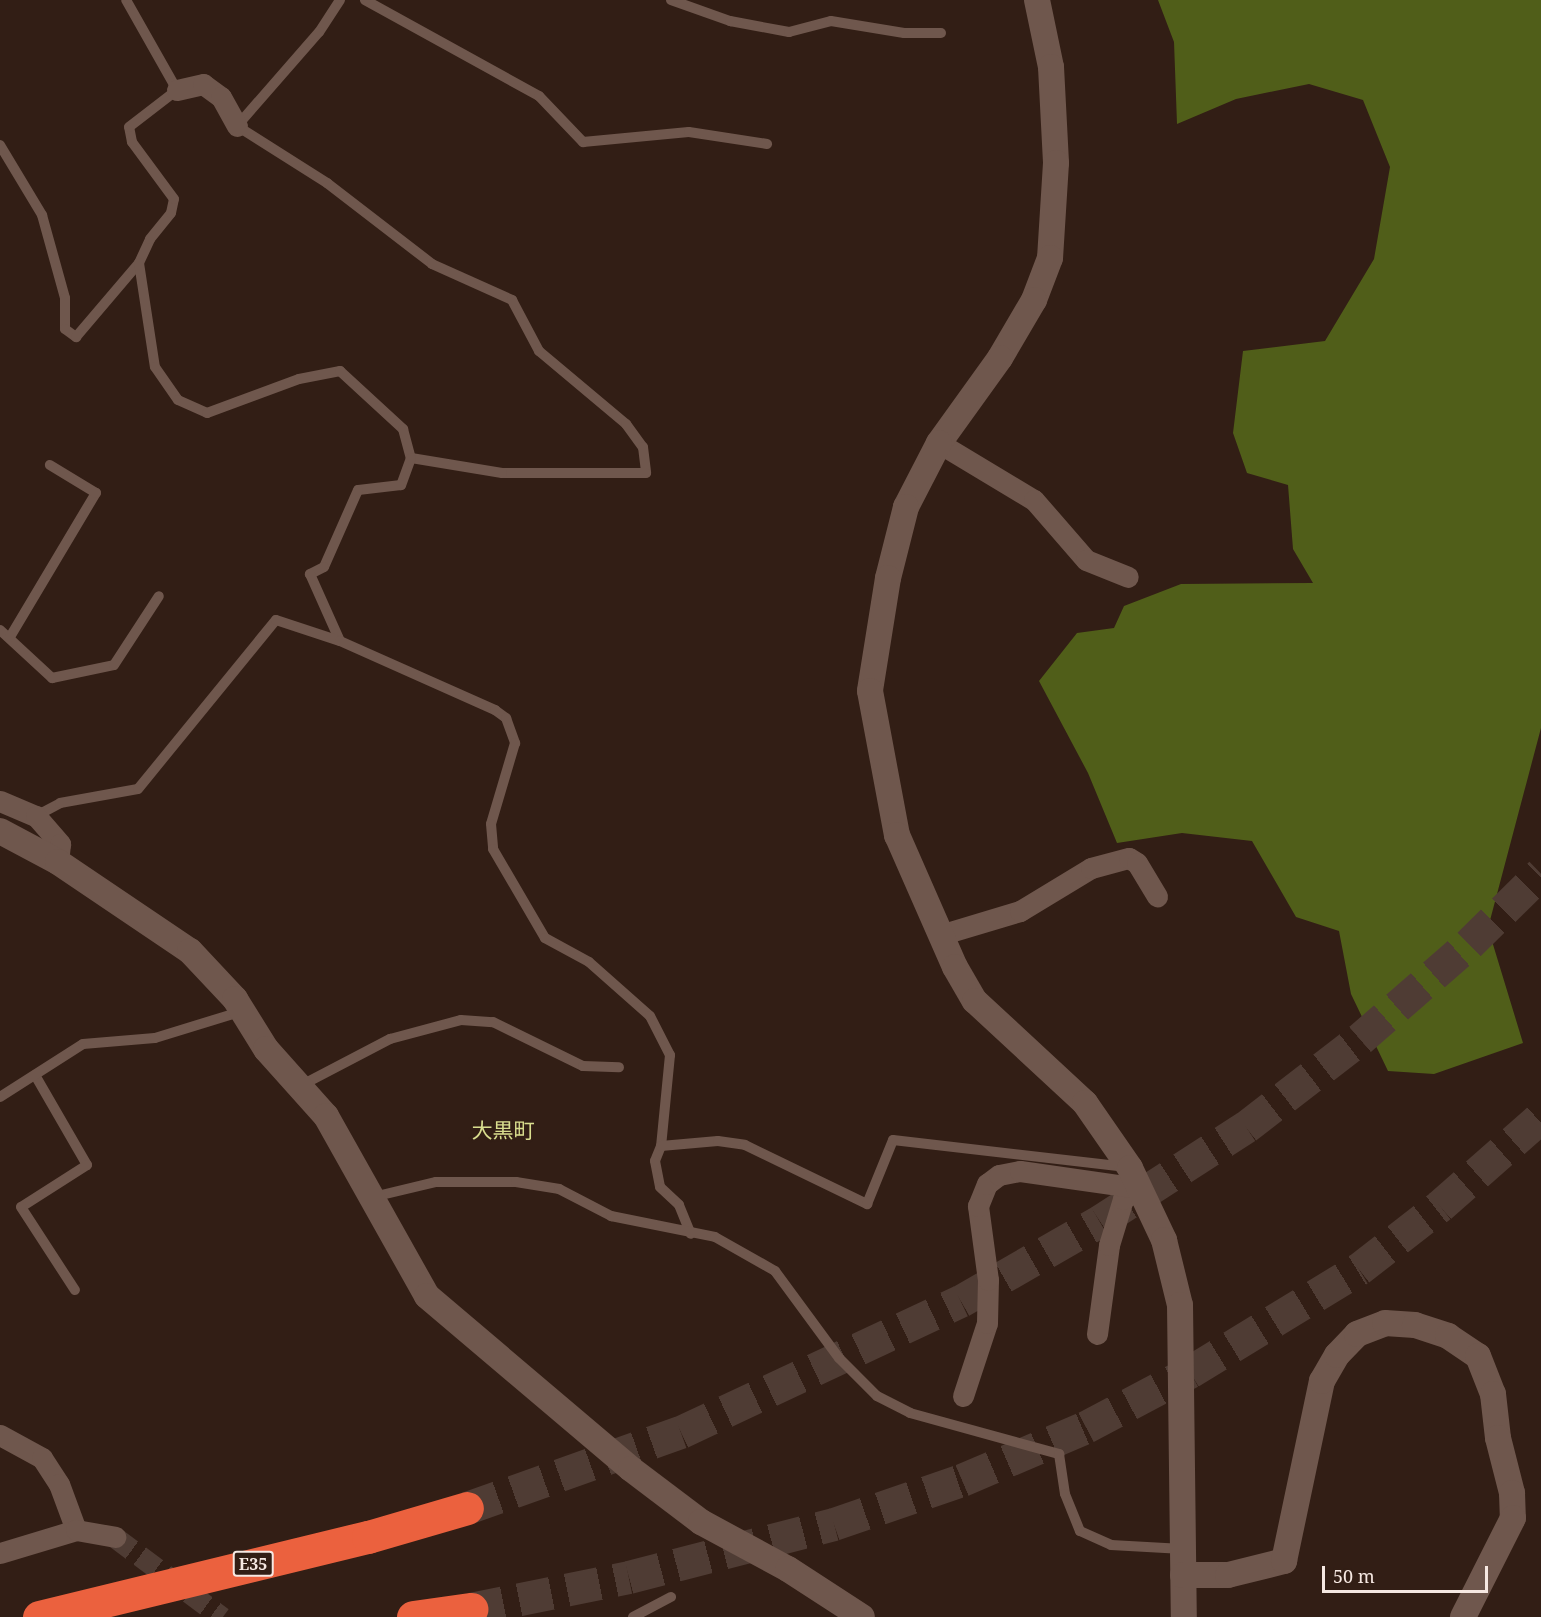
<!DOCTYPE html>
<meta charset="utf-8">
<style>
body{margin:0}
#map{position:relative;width:1541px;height:1617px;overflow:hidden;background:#321e15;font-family:"Noto Serif","Noto Sans JP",serif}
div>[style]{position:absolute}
.forest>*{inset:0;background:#505e19}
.minor-tunnel>*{height:21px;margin-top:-10.5px;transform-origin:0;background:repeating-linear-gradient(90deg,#4f3c34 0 21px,transparent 0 31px)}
.motorway-tunnel>*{height:33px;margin-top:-16.5px;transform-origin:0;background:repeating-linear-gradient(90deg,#4f3c34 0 33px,transparent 0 49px)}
.service>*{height:10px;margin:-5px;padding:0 5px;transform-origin:5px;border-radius:5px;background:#6f574d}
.minor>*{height:21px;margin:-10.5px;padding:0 10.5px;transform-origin:10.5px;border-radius:10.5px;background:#6f574d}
.tertiary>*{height:26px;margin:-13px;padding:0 13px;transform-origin:13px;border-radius:13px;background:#6f574d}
.motorway>*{height:33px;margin:-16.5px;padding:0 16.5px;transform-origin:16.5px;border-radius:16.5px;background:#eb613e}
span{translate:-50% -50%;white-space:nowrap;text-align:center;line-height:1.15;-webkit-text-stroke:4.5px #321e15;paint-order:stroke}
.shield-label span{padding:2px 4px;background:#321e15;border:2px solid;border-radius:4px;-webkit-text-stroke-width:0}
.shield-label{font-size:16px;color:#f6e8e2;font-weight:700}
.quarter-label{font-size:21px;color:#d9dd8e}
.scale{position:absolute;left:1322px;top:1566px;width:166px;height:27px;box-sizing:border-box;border:3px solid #f6e8e2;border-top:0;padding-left:8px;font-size:18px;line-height:21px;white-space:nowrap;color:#f6e8e2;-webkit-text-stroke:4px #321e15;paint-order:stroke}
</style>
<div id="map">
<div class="forest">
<div style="clip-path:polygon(1158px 0,1541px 0,1541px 728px,1488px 928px,1523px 1043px,1434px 1074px,1388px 1071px,1351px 994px,1339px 931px,1296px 917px,1252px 841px,1182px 833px,1117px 843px,1088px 773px,1039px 681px,1077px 633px,1114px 628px,1124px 606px,1181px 584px,1313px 583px,1293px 549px,1288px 485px,1247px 473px,1233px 433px,1243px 351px,1325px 341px,1374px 259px,1390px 167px,1363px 100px,1309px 84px,1236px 99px,1177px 124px,1174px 42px)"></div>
</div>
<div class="minor-tunnel">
<div style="left:115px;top:1537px;width:134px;rotate:36.8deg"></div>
</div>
<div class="motorway-tunnel">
<div style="left:467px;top:1508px;width:227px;rotate:-19.6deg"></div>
<div style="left:681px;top:1432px;width:309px;rotate:-25.1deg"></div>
<div style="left:961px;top:1301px;width:160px;rotate:-29.9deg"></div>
<div style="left:1100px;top:1221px;width:174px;rotate:-32.8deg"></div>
<div style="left:1246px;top:1127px;width:144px;rotate:-37.7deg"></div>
<div style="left:1360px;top:1039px;width:145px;rotate:-41.1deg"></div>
<div style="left:1469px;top:944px;width:101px;rotate:-44.6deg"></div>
<div style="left:471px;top:1609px;width:161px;rotate:-11.4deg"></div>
<div style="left:629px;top:1577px;width:212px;rotate:-14.5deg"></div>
<div style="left:834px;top:1524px;width:135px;rotate:-19deg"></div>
<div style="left:962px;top:1480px;width:135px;rotate:-23.1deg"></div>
<div style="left:1086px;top:1427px;width:118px;rotate:-27.9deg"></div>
<div style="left:1190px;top:1372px;width:198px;rotate:-31.4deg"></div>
<div style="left:1359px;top:1269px;width:103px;rotate:-37.9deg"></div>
<div style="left:1440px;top:1206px;width:135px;rotate:-41.4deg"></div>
</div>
<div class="service">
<div style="left:340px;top:0;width:38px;rotate:123deg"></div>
<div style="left:319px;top:32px;width:125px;rotate:131.1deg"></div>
<div style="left:237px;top:126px;width:107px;rotate:32.3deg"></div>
<div style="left:327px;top:183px;width:133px;rotate:37.6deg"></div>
<div style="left:432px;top:264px;width:88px;rotate:24.2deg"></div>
<div style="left:512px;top:300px;width:58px;rotate:62.1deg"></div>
<div style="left:539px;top:351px;width:114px;rotate:40deg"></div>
<div style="left:626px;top:424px;width:29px;rotate:54deg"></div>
<div style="left:643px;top:447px;width:26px;rotate:83deg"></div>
<div style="left:646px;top:473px;width:144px;rotate:180deg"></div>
<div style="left:502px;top:473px;width:92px;rotate:-170.6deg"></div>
<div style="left:365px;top:0;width:199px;rotate:28.9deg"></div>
<div style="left:539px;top:96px;width:64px;rotate:46.3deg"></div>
<div style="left:583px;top:142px;width:106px;rotate:-5.4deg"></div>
<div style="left:689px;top:132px;width:79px;rotate:8.7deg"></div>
<div style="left:671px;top:0;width:63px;rotate:19.6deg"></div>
<div style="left:730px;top:21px;width:60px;rotate:10.6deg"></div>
<div style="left:789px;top:32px;width:43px;rotate:-14.7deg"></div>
<div style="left:831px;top:21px;width:74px;rotate:9.3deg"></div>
<div style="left:904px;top:33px;width:37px"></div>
<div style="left:0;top:145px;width:82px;rotate:59deg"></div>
<div style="left:42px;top:215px;width:86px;rotate:74.5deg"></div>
<div style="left:65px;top:298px;width:31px;rotate:90deg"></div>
<div style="left:65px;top:329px;width:14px;rotate:36deg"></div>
<div style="left:76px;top:337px;width:97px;rotate:-49.6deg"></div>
<div style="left:139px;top:263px;width:26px;rotate:-65deg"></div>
<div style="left:150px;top:239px;width:33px;rotate:-51deg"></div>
<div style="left:171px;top:213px;width:14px;rotate:-78deg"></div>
<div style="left:174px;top:199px;width:71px;rotate:-126.4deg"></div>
<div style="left:132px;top:142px;width:15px;rotate:-101deg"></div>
<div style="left:129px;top:127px;width:61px;rotate:-37.6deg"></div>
<div style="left:177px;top:90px;width:103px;rotate:-119.5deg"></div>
<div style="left:139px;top:263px;width:105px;rotate:81.3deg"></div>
<div style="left:155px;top:367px;width:40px;rotate:55.1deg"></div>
<div style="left:178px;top:400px;width:32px;rotate:24deg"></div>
<div style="left:207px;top:413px;width:98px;rotate:-20.3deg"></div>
<div style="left:299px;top:379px;width:42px;rotate:-11deg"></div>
<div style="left:340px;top:371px;width:86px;rotate:42.6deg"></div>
<div style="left:403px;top:429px;width:30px;rotate:75deg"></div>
<div style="left:411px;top:458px;width:29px;rotate:110deg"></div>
<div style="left:401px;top:485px;width:43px;rotate:173.4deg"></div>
<div style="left:358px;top:490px;width:84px;rotate:113.8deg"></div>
<div style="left:324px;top:567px;width:16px;rotate:153deg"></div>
<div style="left:310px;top:574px;width:73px;rotate:65.9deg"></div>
<div style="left:0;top:630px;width:71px;rotate:42.7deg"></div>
<div style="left:52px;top:678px;width:63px;rotate:-11.8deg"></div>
<div style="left:114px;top:665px;width:82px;rotate:-56.9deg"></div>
<div style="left:10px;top:637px;width:168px;rotate:-59.2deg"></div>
<div style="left:96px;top:493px;width:54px;rotate:-148.7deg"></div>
<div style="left:36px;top:816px;width:27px;rotate:-28deg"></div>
<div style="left:60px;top:803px;width:79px;rotate:-10.2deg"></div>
<div style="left:138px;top:789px;width:218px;rotate:-50.8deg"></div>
<div style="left:276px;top:620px;width:67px;rotate:18.2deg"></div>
<div style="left:340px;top:641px;width:170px;rotate:24deg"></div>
<div style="left:495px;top:710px;width:14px;rotate:36deg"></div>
<div style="left:506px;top:718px;width:27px;rotate:70deg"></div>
<div style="left:515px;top:743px;width:84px;rotate:106.5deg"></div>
<div style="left:491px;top:824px;width:25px;rotate:85deg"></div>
<div style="left:493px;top:849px;width:103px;rotate:59.7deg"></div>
<div style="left:545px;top:938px;width:50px;rotate:28.6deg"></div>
<div style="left:589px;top:962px;width:81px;rotate:41.5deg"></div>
<div style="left:650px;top:1016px;width:44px;rotate:62.9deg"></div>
<div style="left:670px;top:1055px;width:91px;rotate:95.6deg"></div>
<div style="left:661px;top:1146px;width:16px;rotate:112deg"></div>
<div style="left:655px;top:1161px;width:26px;rotate:79deg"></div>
<div style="left:660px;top:1187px;width:26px;rotate:43deg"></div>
<div style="left:679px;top:1205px;width:31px;rotate:68deg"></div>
<div style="left:35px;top:1075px;width:104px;rotate:60deg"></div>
<div style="left:87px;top:1165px;width:78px;rotate:147.5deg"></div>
<div style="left:21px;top:1207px;width:99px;rotate:57deg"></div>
<div style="left:300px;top:1086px;width:102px;rotate:-27.6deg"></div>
<div style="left:390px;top:1039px;width:73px;rotate:-15deg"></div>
<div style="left:461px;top:1020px;width:32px;rotate:4deg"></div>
<div style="left:493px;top:1022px;width:100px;rotate:26.1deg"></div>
<div style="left:583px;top:1066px;width:36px;rotate:2deg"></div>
<div style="left:0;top:1097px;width:98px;rotate:-32.6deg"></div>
<div style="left:83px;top:1044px;width:72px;rotate:-4.8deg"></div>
<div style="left:155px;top:1038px;width:92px;rotate:-17.1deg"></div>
<div style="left:661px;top:1146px;width:57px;rotate:-5deg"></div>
<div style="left:718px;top:1141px;width:27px;rotate:8deg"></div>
<div style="left:745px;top:1145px;width:136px;rotate:25.8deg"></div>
<div style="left:867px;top:1204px;width:69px;rotate:-67.9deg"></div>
<div style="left:893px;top:1140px;width:235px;rotate:6.6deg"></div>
<div style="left:373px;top:1197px;width:65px;rotate:-13.4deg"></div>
<div style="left:436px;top:1182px;width:80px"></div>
<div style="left:516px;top:1182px;width:44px;rotate:9.2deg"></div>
<div style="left:559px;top:1189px;width:59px;rotate:27.4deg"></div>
<div style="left:611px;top:1216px;width:106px;rotate:11.4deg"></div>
<div style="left:715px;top:1237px;width:69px;rotate:29.5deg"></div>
<div style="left:775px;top:1271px;width:108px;rotate:53.7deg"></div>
<div style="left:839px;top:1358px;width:54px;rotate:45deg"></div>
<div style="left:877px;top:1396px;width:37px;rotate:27deg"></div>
<div style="left:910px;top:1413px;width:155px;rotate:15.4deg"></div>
<div style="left:1059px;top:1454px;width:40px;rotate:81.5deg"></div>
<div style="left:1065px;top:1494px;width:40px;rotate:68deg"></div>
<div style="left:1080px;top:1531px;width:34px;rotate:24deg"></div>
<div style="left:1111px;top:1545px;width:72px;rotate:3.2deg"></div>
<div style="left:633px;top:1617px;width:43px;rotate:-27.8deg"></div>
</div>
<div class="minor">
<div style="left:177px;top:90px;width:27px;rotate:-13deg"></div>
<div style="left:203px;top:84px;width:22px;rotate:36deg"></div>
<div style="left:221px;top:97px;width:33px;rotate:61deg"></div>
<div style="left:939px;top:443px;width:111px;rotate:31deg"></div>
<div style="left:1034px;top:500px;width:79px;rotate:49.1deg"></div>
<div style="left:1086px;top:560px;width:45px;rotate:22deg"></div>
<div style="left:0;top:801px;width:39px;rotate:23deg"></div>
<div style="left:36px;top:816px;width:37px;rotate:49deg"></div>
<div style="left:60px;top:844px;width:18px;rotate:96deg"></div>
<div style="left:940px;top:935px;width:84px;rotate:-16.7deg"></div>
<div style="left:1020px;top:911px;width:83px;rotate:-31.2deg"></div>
<div style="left:1091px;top:868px;width:39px;rotate:-15deg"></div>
<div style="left:1129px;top:858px;width:9px;rotate:32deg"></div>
<div style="left:1137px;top:863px;width:39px;rotate:59deg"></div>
<div style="left:1097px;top:1334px;width:90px;rotate:-82.3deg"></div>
<div style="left:1109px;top:1245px;width:48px;rotate:-73.1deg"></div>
<div style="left:1123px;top:1199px;width:20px;rotate:-33deg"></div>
<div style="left:963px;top:1396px;width:77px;rotate:-71.8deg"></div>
<div style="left:987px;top:1323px;width:43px;rotate:-88.7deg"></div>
<div style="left:988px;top:1280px;width:75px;rotate:-97.7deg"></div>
<div style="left:978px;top:1206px;width:24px;rotate:-68deg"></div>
<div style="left:987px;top:1184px;width:15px;rotate:-37deg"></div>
<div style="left:999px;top:1175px;width:21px;rotate:-11deg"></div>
<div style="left:1020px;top:1171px;width:121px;rotate:8.1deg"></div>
<div style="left:0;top:1435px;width:48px;rotate:28.7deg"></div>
<div style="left:42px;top:1458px;width:31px;rotate:57deg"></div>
<div style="left:59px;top:1484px;width:49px;rotate:69.7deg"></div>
<div style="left:0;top:1553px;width:79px;rotate:-16.8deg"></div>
<div style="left:76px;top:1530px;width:40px;rotate:10deg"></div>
</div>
<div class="tertiary">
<div style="left:1037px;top:0;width:68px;rotate:78.2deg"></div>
<div style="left:1051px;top:67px;width:96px;rotate:87deg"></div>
<div style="left:1056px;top:163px;width:95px;rotate:93.6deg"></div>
<div style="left:1050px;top:258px;width:45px;rotate:110.9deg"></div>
<div style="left:1034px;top:300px;width:67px;rotate:120.4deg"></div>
<div style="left:1000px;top:358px;width:105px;rotate:125.7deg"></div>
<div style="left:939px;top:443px;width:72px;rotate:117.3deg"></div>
<div style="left:906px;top:507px;width:73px;rotate:104.2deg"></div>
<div style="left:888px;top:578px;width:114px;rotate:99.1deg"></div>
<div style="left:870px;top:691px;width:147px;rotate:79.4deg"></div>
<div style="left:897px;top:835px;width:144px;rotate:66.3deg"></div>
<div style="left:955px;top:967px;width:39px;rotate:60deg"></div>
<div style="left:975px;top:1001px;width:150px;rotate:42.8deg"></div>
<div style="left:1085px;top:1103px;width:79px;rotate:55.3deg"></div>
<div style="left:1130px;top:1168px;width:80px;rotate:64.7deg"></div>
<div style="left:1164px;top:1240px;width:67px;rotate:76.2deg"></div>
<div style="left:1180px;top:1305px;width:312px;rotate:89.3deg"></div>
<div style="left:0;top:831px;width:66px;rotate:28.1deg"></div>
<div style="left:58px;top:862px;width:159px;rotate:34deg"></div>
<div style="left:190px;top:951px;width:66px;rotate:46.8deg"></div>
<div style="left:235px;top:999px;width:59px;rotate:58.2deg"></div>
<div style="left:266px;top:1049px;width:90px;rotate:48.2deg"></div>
<div style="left:326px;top:1116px;width:206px;rotate:60.7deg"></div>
<div style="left:427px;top:1296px;width:267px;rotate:40.3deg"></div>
<div style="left:631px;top:1469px;width:88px;rotate:37.1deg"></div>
<div style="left:701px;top:1522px;width:99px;rotate:28.4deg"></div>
<div style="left:788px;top:1569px;width:88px;rotate:33deg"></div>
<div style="left:1183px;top:1575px;width:45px"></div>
<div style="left:1228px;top:1575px;width:58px;rotate:-14deg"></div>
<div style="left:1284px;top:1561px;width:184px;rotate:-78.1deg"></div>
<div style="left:1322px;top:1381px;width:30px;rotate:-60deg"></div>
<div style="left:1337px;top:1355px;width:29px;rotate:-46deg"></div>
<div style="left:1357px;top:1334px;width:30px;rotate:-21deg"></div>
<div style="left:1385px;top:1323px;width:30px;rotate:4deg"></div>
<div style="left:1415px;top:1325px;width:35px;rotate:18deg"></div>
<div style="left:1448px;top:1336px;width:36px;rotate:34deg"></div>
<div style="left:1478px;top:1356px;width:41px;rotate:68.5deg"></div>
<div style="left:1493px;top:1394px;width:44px;rotate:83.5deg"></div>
<div style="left:1498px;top:1438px;width:57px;rotate:75.7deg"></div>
<div style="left:1512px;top:1493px;width:25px;rotate:88deg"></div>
<div style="left:1513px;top:1518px;width:111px;rotate:116.8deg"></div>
</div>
<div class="motorway">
<div style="left:39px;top:1617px;width:339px;rotate:-13.7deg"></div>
<div style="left:368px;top:1537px;width:103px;rotate:-16.3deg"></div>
<div style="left:413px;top:1617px;width:59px;rotate:-7.9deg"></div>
</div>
<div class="shield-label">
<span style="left:253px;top:1564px">E35</span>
</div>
<div class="quarter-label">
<span style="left:503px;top:1130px">大黒町</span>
</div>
<div class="scale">50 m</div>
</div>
